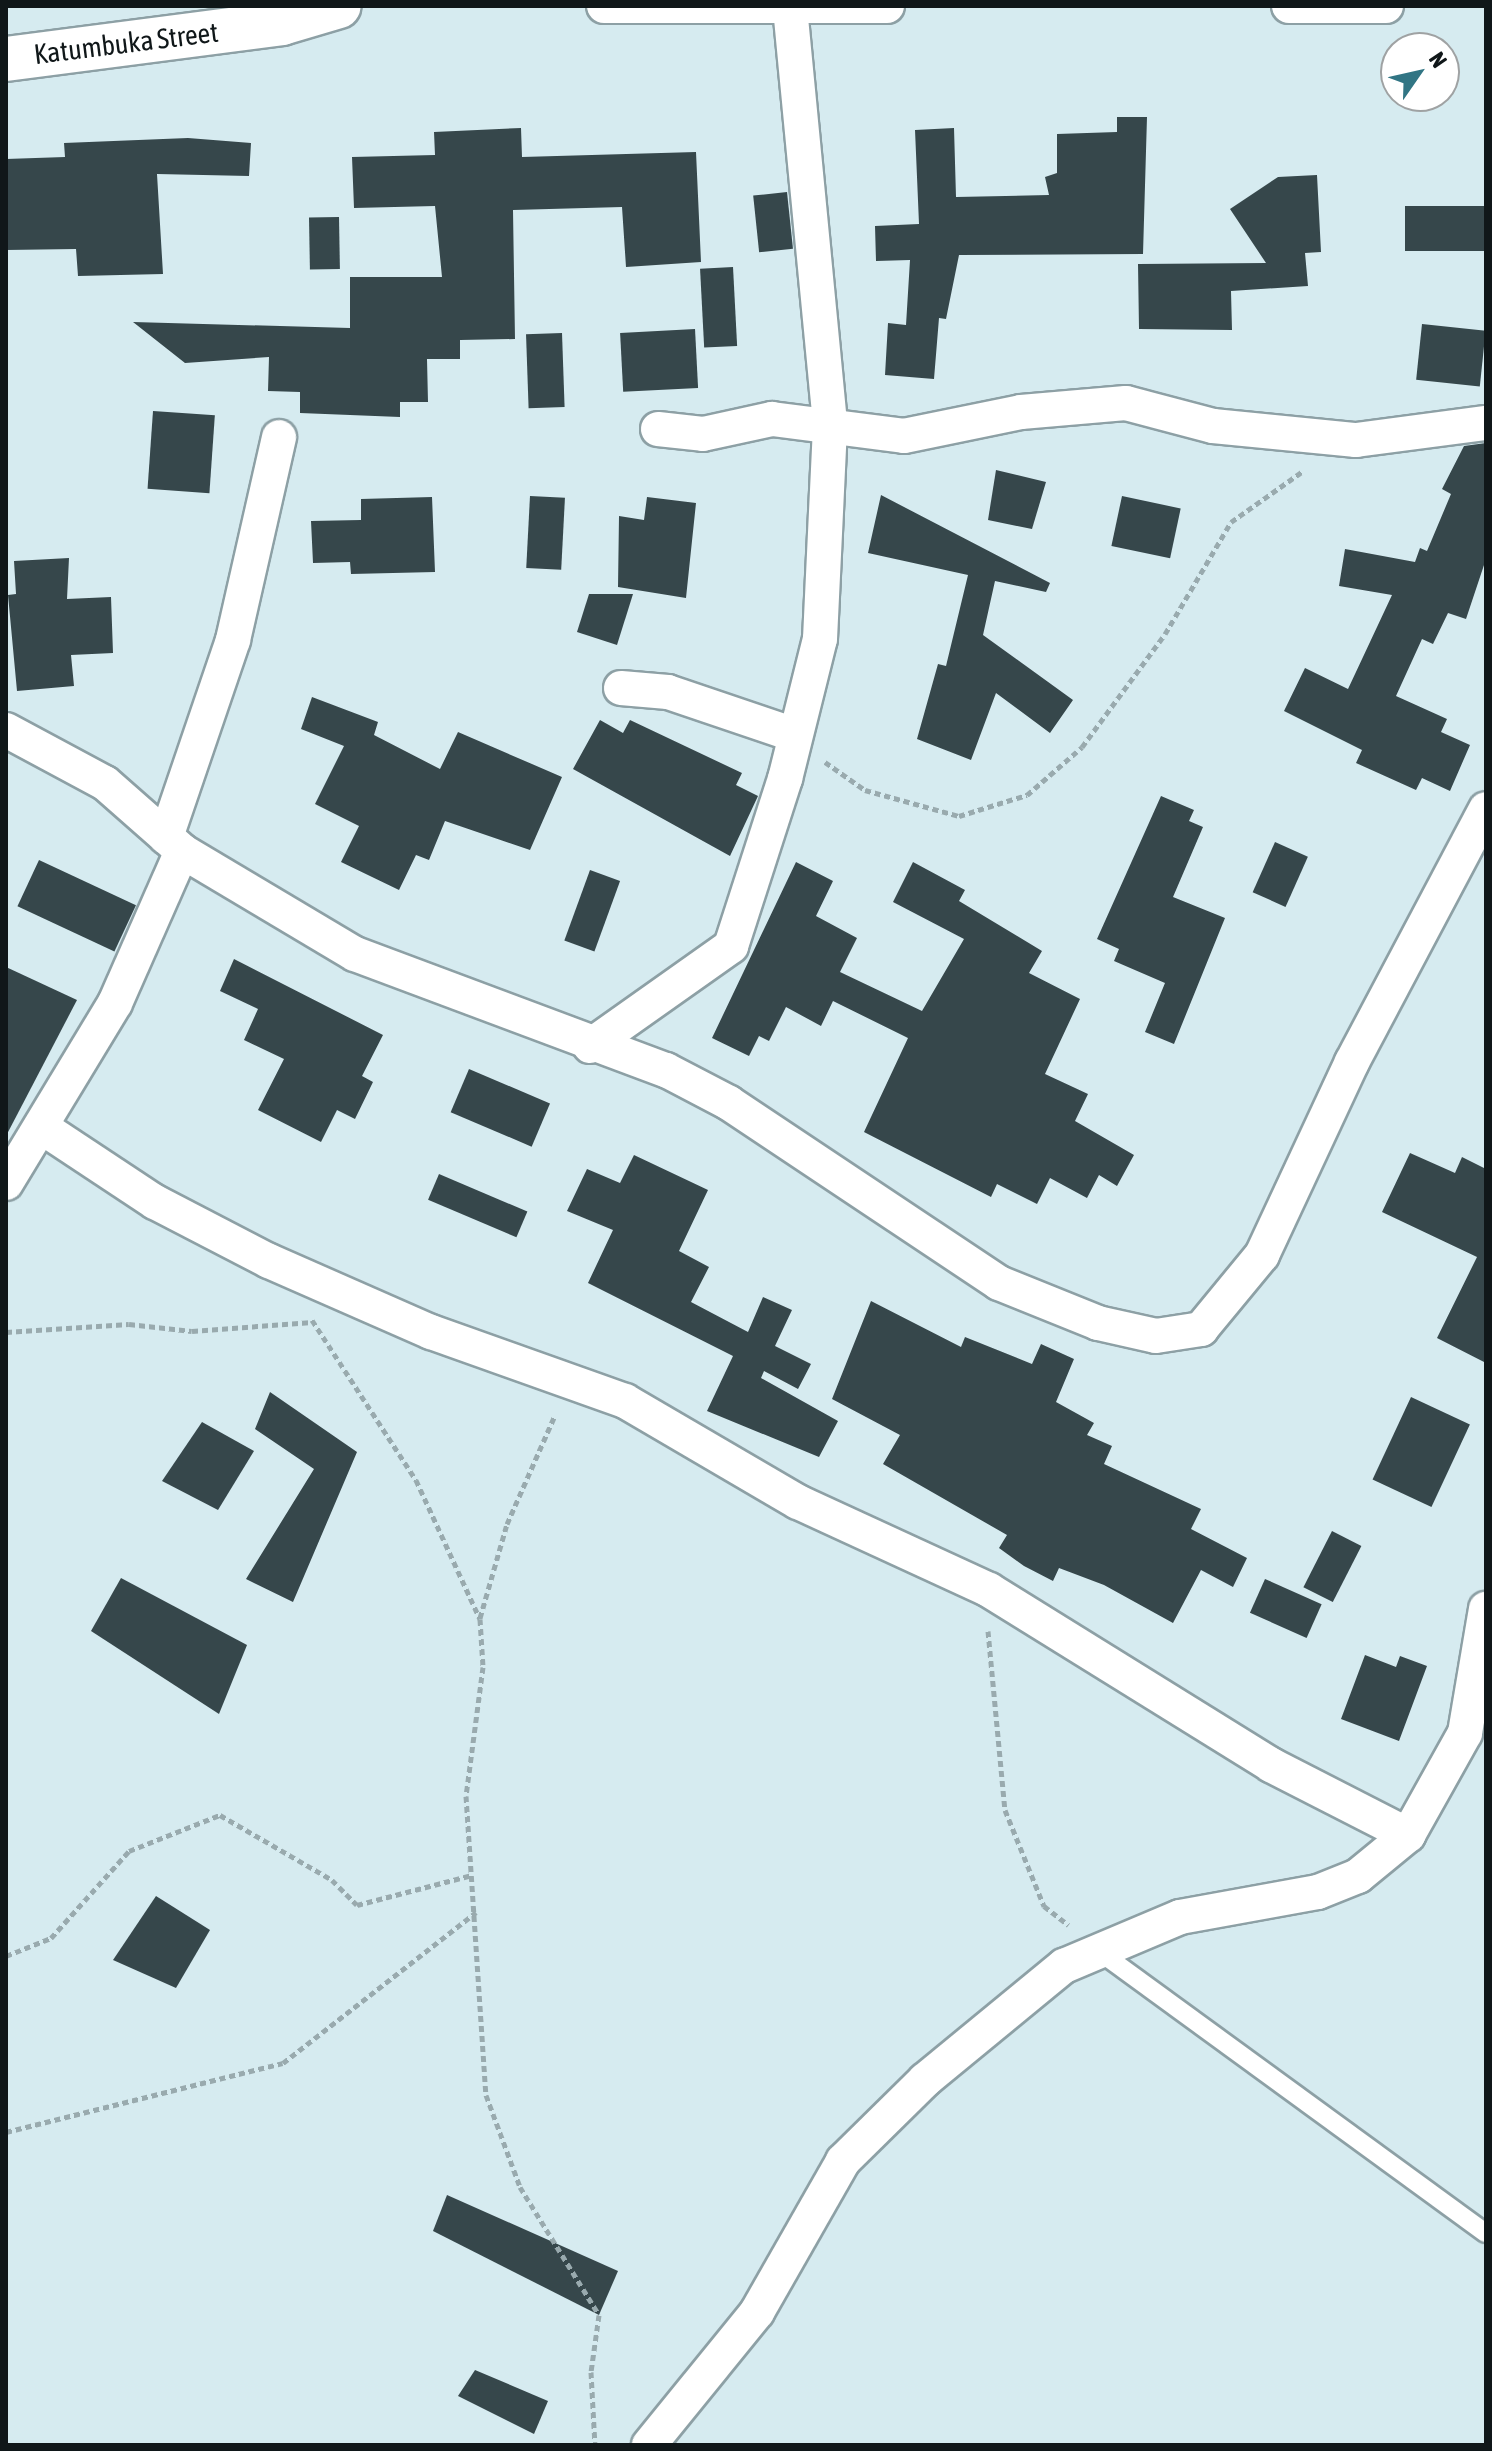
<!DOCTYPE html>
<style>
body{margin:0}
#map{position:relative;width:1492px;height:2451px;overflow:hidden;background:#d6ebf0;font-family:"Asap Condensed",sans-serif}
div>[style]{position:absolute}
.building>*{inset:0;background:#36474b;transform-origin:0 0}
.path>*{height:5px;margin-top:-2.5px;transform-origin:0;background:repeating-linear-gradient(90deg,#99aaae 0 6px,transparent 0 10px)}
.roads{filter:drop-shadow(2px 0 #8da0a5) drop-shadow(-2px 0 #8da0a5) drop-shadow(0 2px #8da0a5) drop-shadow(0 -2px #8da0a5)}
.lane>*{height:18px;margin:-9px;padding:0 9px;transform-origin:9px;border-radius:9px;background:#fff}
.street>*{height:34px;margin:-17px;padding:0 17px;transform-origin:17px;border-radius:17px;background:#fff}
.secondary>*{height:44px;margin:-22px;padding:0 22px;transform-origin:22px;border-radius:22px;background:#fff}
span{translate:-50% -50%;white-space:nowrap;text-align:center;line-height:1.15;-webkit-text-stroke:8px #fff;paint-order:stroke}
.street-label{font-size:28px;color:#101719}
.frame{position:absolute;inset:0;border:8px solid #101719;pointer-events:none}
.north{position:absolute;left:1380px;top:32px;width:80px;height:80px;box-sizing:border-box;background:#fff;border:2px solid #9fa2a3;border-radius:50%;rotate:56deg;font-size:22px;font-weight:700;line-height:32px;text-align:center;color:#101719}
.north::after{content:'';display:block;margin:auto;width:28px;height:36px;background:#317584;clip-path:polygon(50% 0,100% 100%,50% 72%,0 100%)}
</style>
<div id="map">
<div class="building">
<div style="clip-path:polygon(1117px 117px,1147px 117px,1143px 254px,959px 255px,946px 319px,939px 318px,934px 379px,885px 375px,888px 323px,906px 325px,910px 260px,876px 261px,875px 226px,919px 224px,915px 130px,954px 128px,956px 197px,1049px 195px,1045px 177px,1057px 173px,1057px 134px,1117px 132px)"></div>
<div style="clip-path:polygon(521px 128px,522px 157px,696px 152px,701px 262px,626px 267px,622px 207px,513px 210px,515px 339px,460px 340px,460px 359px,427px 359px,428px 402px,400px 402px,400px 417px,300px 413px,300px 392px,268px 391px,269px 357px,185px 363px,133px 322px,350px 328px,350px 277px,442px 277px,435px 206px,354px 208px,352px 157px,435px 155px,434px 132px)"></div>
<div style="clip-path:polygon(188px 138px,251px 143px,249px 176px,157px 174px,163px 274px,78px 276px,76px 249px,6px 250px,6px 159px,65px 157px,64px 143px)"></div>
<div style="clip-path:polygon(1317px 175px,1321px 252px,1305px 253px,1308px 286px,1231px 291px,1232px 330px,1139px 329px,1138px 264px,1266px 263px,1230px 209px,1278px 177px)"></div>
<div style="left:787px;top:192px;width:57px;height:34px;rotate:84deg"></div>
<div style="left:1405px;top:206px;width:81px;height:45px"></div>
<div style="left:339px;top:217px;width:52px;height:30px;rotate:89deg"></div>
<div style="left:733px;top:267px;width:79px;height:33px;rotate:87deg"></div>
<div style="left:1422px;top:324px;width:64px;height:56px;rotate:6deg"></div>
<div style="left:695px;top:329px;width:59px;height:75px;rotate:87deg"></div>
<div style="left:562px;top:333px;width:74px;height:36px;rotate:88deg"></div>
<div style="left:153px;top:411px;width:62px;height:78px;rotate:4deg"></div>
<div style="clip-path:polygon(1486px 443px,1486px 559px,1466px 619px,1448px 613px,1433px 644px,1422px 639px,1396px 696px,1447px 719px,1441px 732px,1470px 745px,1450px 791px,1422px 778px,1416px 790px,1356px 763px,1362px 750px,1284px 711px,1305px 668px,1348px 689px,1392px 595px,1339px 586px,1345px 549px,1415px 562px,1420px 548px,1427px 551px,1451px 494px,1442px 489px,1464px 446px)"></div>
<div style="clip-path:polygon(996px 470px,1046px 482px,1032px 529px,988px 520px)"></div>
<div style="clip-path:polygon(881px 495px,1050px 583px,1046px 592px,995px 581px,983px 635px,1073px 700px,1050px 733px,996px 693px,971px 760px,917px 739px,938px 664px,946px 666px,968px 575px,868px 553px)"></div>
<div style="left:530px;top:496px;width:35px;height:72px;rotate:3deg"></div>
<div style="left:1122px;top:496px;width:60px;height:51px;rotate:12deg"></div>
<div style="clip-path:polygon(432px 497px,435px 572px,351px 574px,350px 562px,313px 563px,311px 521px,361px 520px,361px 499px)"></div>
<div style="clip-path:polygon(647px 497px,696px 503px,686px 598px,618px 587px,619px 516px,644px 520px)"></div>
<div style="clip-path:polygon(69px 558px,67px 599px,111px 597px,113px 653px,71px 655px,74px 686px,17px 691px,8px 595px,16px 594px,14px 561px)"></div>
<div style="clip-path:polygon(589px 594px,633px 594px,617px 645px,577px 632px)"></div>
<div style="clip-path:polygon(312px 697px,378px 722px,374px 735px,440px 769px,458px 732px,562px 777px,530px 850px,445px 821px,429px 860px,416px 855px,399px 890px,341px 862px,359px 826px,315px 804px,344px 746px,301px 729px)"></div>
<div style="clip-path:polygon(600px 720px,623px 733px,630px 720px,742px 773px,736px 785px,758px 796px,730px 856px,573px 769px)"></div>
<div style="clip-path:polygon(1161px 796px,1194px 810px,1189px 821px,1203px 827px,1173px 897px,1225px 918px,1174px 1044px,1145px 1032px,1165px 983px,1114px 961px,1119px 949px,1097px 939px)"></div>
<div style="left:1275px;top:842px;width:36px;height:55px;rotate:24deg"></div>
<div style="left:39px;top:860px;width:107px;height:51px;rotate:25deg"></div>
<div style="clip-path:polygon(796px 862px,833px 881px,816px 916px,857px 938px,840px 972px,922px 1011px,964px 939px,893px 902px,913px 862px,965px 890px,959px 901px,1042px 951px,1029px 973px,1080px 999px,1045px 1074px,1088px 1094px,1075px 1121px,1134px 1155px,1117px 1186px,1099px 1175px,1087px 1198px,1050px 1178px,1037px 1204px,997px 1184px,991px 1197px,864px 1132px,908px 1038px,833px 1001px,821px 1026px,786px 1007px,769px 1041px,759px 1036px,749px 1056px,712px 1038px)"></div>
<div style="left:590px;top:870px;width:32px;height:75px;rotate:20deg"></div>
<div style="clip-path:polygon(234px 959px,383px 1035px,362px 1076px,373px 1082px,355px 1119px,337px 1110px,321px 1142px,258px 1110px,284px 1059px,244px 1040px,258px 1009px,220px 991px)"></div>
<div style="clip-path:polygon(6px 967px,77px 1000px,6px 1136px)"></div>
<div style="left:469px;top:1069px;width:88px;height:47px;rotate:23deg"></div>
<div style="clip-path:polygon(1410px 1153px,1455px 1173px,1462px 1157px,1486px 1169px,1486px 1363px,1437px 1338px,1477px 1257px,1382px 1212px)"></div>
<div style="clip-path:polygon(634px 1155px,708px 1190px,679px 1251px,709px 1267px,691px 1302px,748px 1332px,763px 1297px,792px 1310px,775px 1346px,811px 1364px,798px 1389px,764px 1371px,761px 1378px,838px 1421px,819px 1457px,707px 1411px,733px 1356px,588px 1283px,613px 1230px,567px 1211px,587px 1169px,620px 1183px)"></div>
<div style="left:439px;top:1174px;width:96px;height:28px;rotate:23deg"></div>
<div style="clip-path:polygon(871px 1301px,961px 1347px,965px 1337px,1032px 1364px,1041px 1344px,1074px 1359px,1056px 1402px,1094px 1423px,1087px 1435px,1112px 1446px,1104px 1464px,1201px 1509px,1191px 1529px,1247px 1558px,1233px 1587px,1201px 1570px,1173px 1623px,1104px 1585px,1059px 1568px,1053px 1581px,1024px 1566px,999px 1548px,1007px 1535px,883px 1464px,900px 1435px,832px 1399px)"></div>
<div style="clip-path:polygon(270px 1392px,357px 1452px,293px 1602px,246px 1579px,314px 1469px,255px 1429px)"></div>
<div style="left:1411px;top:1397px;width:65px;height:91px;rotate:25deg"></div>
<div style="clip-path:polygon(202px 1422px,254px 1451px,218px 1510px,162px 1481px)"></div>
<div style="left:1332px;top:1531px;width:33px;height:63px;rotate:27deg"></div>
<div style="clip-path:polygon(121px 1578px,247px 1645px,219px 1714px,91px 1631px)"></div>
<div style="left:1265px;top:1579px;width:62px;height:37px;rotate:24deg"></div>
<div style="clip-path:polygon(1365px 1655px,1396px 1667px,1400px 1656px,1427px 1666px,1399px 1741px,1341px 1719px)"></div>
<div style="clip-path:polygon(156px 1896px,210px 1930px,176px 1988px,113px 1960px)"></div>
<div style="clip-path:polygon(447px 2195px,618px 2271px,599px 2315px,433px 2231px)"></div>
<div style="clip-path:polygon(475px 2370px,548px 2401px,534px 2434px,458px 2396px)"></div>
</div>
<div class="path">
<div style="left:825px;top:762px;width:49px;rotate:35deg"></div>
<div style="left:865px;top:790px;width:98px;rotate:15.5deg"></div>
<div style="left:959px;top:816px;width:71px;rotate:-17.2deg"></div>
<div style="left:1027px;top:795px;width:73px;rotate:-41.1deg"></div>
<div style="left:1082px;top:747px;width:140px;rotate:-53.7deg"></div>
<div style="left:1165px;top:634px;width:130px;rotate:-59.5deg"></div>
<div style="left:1231px;top:522px;width:88px;rotate:-35.3deg"></div>
<div style="left:312px;top:1320px;width:191px;rotate:57deg"></div>
<div style="left:416px;top:1480px;width:153px;rotate:65.3deg"></div>
<div style="left:480px;top:1619px;width:48px;rotate:86.4deg"></div>
<div style="left:483px;top:1667px;width:130px;rotate:97.5deg"></div>
<div style="left:466px;top:1796px;width:300px;rotate:86.2deg"></div>
<div style="left:486px;top:2095px;width:98px;rotate:69.7deg"></div>
<div style="left:520px;top:2187px;width:150px;rotate:58.3deg"></div>
<div style="left:599px;top:2315px;width:58px;rotate:98deg"></div>
<div style="left:591px;top:2372px;width:73px;rotate:86.9deg"></div>
<div style="left:6px;top:1332px;width:123px;rotate:-3.7deg"></div>
<div style="left:129px;top:1324px;width:63px;rotate:6.3deg"></div>
<div style="left:192px;top:1331px;width:121px;rotate:-4.3deg"></div>
<div style="left:480px;top:1618px;width:98px;rotate:-74deg"></div>
<div style="left:507px;top:1524px;width:119px;rotate:-66.2deg"></div>
<div style="left:988px;top:1631px;width:180px;rotate:84.6deg"></div>
<div style="left:1005px;top:1810px;width:104px;rotate:67.9deg"></div>
<div style="left:1044px;top:1906px;width:31px;rotate:38deg"></div>
<div style="left:6px;top:1956px;width:48px;rotate:-21.8deg"></div>
<div style="left:51px;top:1938px;width:117px;rotate:-48.1deg"></div>
<div style="left:129px;top:1851px;width:98px;rotate:-21.6deg"></div>
<div style="left:220px;top:1815px;width:129px;rotate:30.1deg"></div>
<div style="left:332px;top:1880px;width:35px;rotate:45deg"></div>
<div style="left:357px;top:1905px;width:119px;rotate:-14.6deg"></div>
<div style="left:6px;top:2132px;width:285px;rotate:-14deg"></div>
<div style="left:283px;top:2063px;width:245px;rotate:-38deg"></div>
</div>
<div class="roads">
<div class="lane">
<div style="left:1096px;top:1949px;width:482px;rotate:36.1deg"></div>
</div>
<div class="street">
<div style="left:604px;top:6px;width:283px"></div>
<div style="left:1289px;top:6px;width:97px"></div>
<div style="left:658px;top:429px;width:45px;rotate:6.3deg"></div>
<div style="left:703px;top:434px;width:71px;rotate:-12.3deg"></div>
<div style="left:772px;top:419px;width:133px;rotate:7.3deg"></div>
<div style="left:904px;top:436px;width:119px;rotate:-11.6deg"></div>
<div style="left:1021px;top:412px;width:105px;rotate:-4.9deg"></div>
<div style="left:1126px;top:403px;width:90px;rotate:14.8deg"></div>
<div style="left:1213px;top:426px;width:144px;rotate:5.6deg"></div>
<div style="left:1356px;top:440px;width:131px;rotate:-7.5deg"></div>
<div style="left:621px;top:688px;width:47px;rotate:4.9deg"></div>
<div style="left:668px;top:692px;width:131px;rotate:18.7deg"></div>
<div style="left:6px;top:730px;width:112px;rotate:28.2deg"></div>
<div style="left:105px;top:783px;width:103px;rotate:41.4deg"></div>
<div style="left:182px;top:851px;width:201px;rotate:30.8deg"></div>
<div style="left:355px;top:954px;width:332px;rotate:20.5deg"></div>
<div style="left:666px;top:1070px;width:71px;rotate:27.6deg"></div>
<div style="left:729px;top:1103px;width:324px;rotate:33.7deg"></div>
<div style="left:999px;top:1283px;width:107px;rotate:22deg"></div>
<div style="left:1098px;top:1323px;width:59px;rotate:12.6deg"></div>
<div style="left:1156px;top:1336px;width:46px;rotate:-8.8deg"></div>
<div style="left:1201px;top:1329px;width:96px;rotate:-50.5deg"></div>
<div style="left:1262px;top:1255px;width:213px;rotate:-65deg"></div>
<div style="left:1352px;top:1062px;width:286px;rotate:-62.1deg"></div>
<div style="left:166px;top:837px;width:208px;rotate:-71.2deg"></div>
<div style="left:233px;top:640px;width:208px;rotate:-77.2deg"></div>
<div style="left:590px;top:1046px;width:173px;rotate:-35.3deg"></div>
<div style="left:731px;top:946px;width:176px;rotate:-72.1deg"></div>
<div style="left:785px;top:779px;width:144px;rotate:-76deg"></div>
<div style="left:820px;top:639px;width:216px;rotate:-87.3deg"></div>
<div style="left:830px;top:423px;width:416px;rotate:-95.5deg"></div>
<div style="left:43px;top:1128px;width:134px;rotate:33.5deg"></div>
<div style="left:155px;top:1202px;width:128px;rotate:27.4deg"></div>
<div style="left:269px;top:1261px;width:177px;rotate:23.7deg"></div>
<div style="left:431px;top:1332px;width:206px;rotate:19.6deg"></div>
<div style="left:625px;top:1401px;width:200px;rotate:30.3deg"></div>
<div style="left:798px;top:1502px;width:210px;rotate:24.7deg"></div>
<div style="left:989px;top:1590px;width:332px;rotate:31.8deg"></div>
<div style="left:1271px;top:1765px;width:154px;rotate:27.1deg"></div>
<div style="left:6px;top:1183px;width:210px;rotate:-58.8deg"></div>
<div style="left:115px;top:1003px;width:166px;rotate:-66.2deg"></div>
<div style="left:649px;top:2445px;width:171px;rotate:-50.9deg"></div>
<div style="left:757px;top:2312px;width:174px;rotate:-60.3deg"></div>
<div style="left:843px;top:2161px;width:115px;rotate:-44.6deg"></div>
<div style="left:925px;top:2080px;width:180px;rotate:-39.4deg"></div>
<div style="left:1064px;top:1966px;width:126px;rotate:-22.9deg"></div>
<div style="left:1180px;top:1917px;width:140px;rotate:-10.3deg"></div>
<div style="left:1318px;top:1892px;width:43px;rotate:-21.8deg"></div>
<div style="left:1358px;top:1876px;width:65px;rotate:-39.4deg"></div>
<div style="left:1408px;top:1835px;width:117px;rotate:-60.8deg"></div>
<div style="left:1465px;top:1733px;width:126px;rotate:-80.4deg"></div>
</div>
<div class="secondary">
<div style="left:6px;top:59px;width:278px;rotate:-7.4deg"></div>
<div style="left:282px;top:23px;width:59px;rotate:-16.6deg"></div>
</div>
</div>
<div class="street-label">
<span style="left:126px;top:43px;rotate:-7deg">Katumbuka Street</span>
</div>
<div class="frame"></div>
<div class="north">N</div>
</div>
